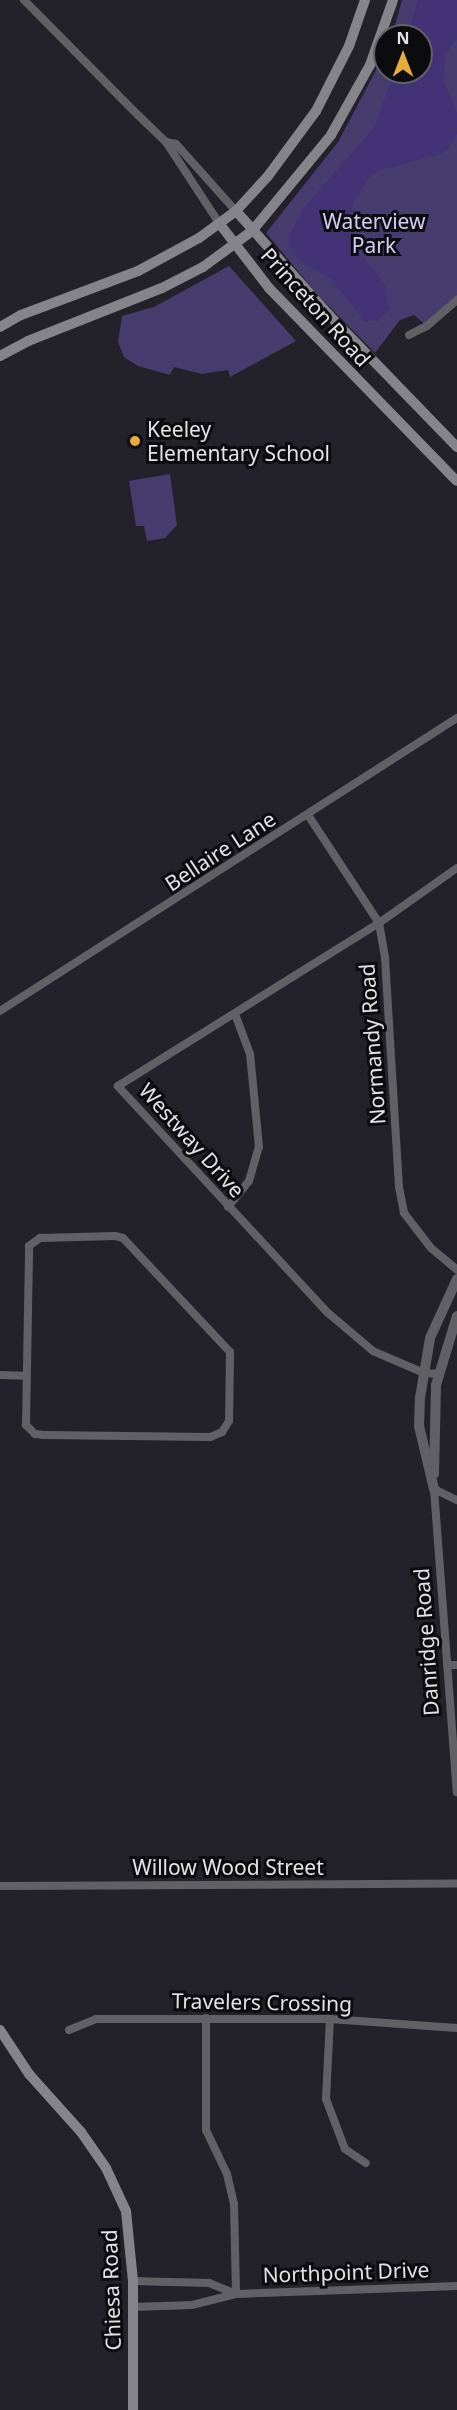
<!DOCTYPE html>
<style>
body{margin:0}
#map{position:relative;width:457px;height:2410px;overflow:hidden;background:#23222a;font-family:"Noto Sans",sans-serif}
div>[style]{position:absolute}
.green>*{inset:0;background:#463c6e}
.water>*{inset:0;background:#433276}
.minor>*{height:8px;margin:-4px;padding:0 4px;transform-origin:4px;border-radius:4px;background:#616165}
.tertiary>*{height:10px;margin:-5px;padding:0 5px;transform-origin:5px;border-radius:5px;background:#616165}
.secondary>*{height:10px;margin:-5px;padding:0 5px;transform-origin:5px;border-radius:5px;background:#85848b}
.dots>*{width:16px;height:16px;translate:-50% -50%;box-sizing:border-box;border:3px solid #0c0c0f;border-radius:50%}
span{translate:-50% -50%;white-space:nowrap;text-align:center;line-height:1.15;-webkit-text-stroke:6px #0c0c0f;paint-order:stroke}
.park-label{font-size:21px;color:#d2cdf6}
.street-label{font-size:21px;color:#e2e2e8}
.poi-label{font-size:21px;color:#e2e2e8}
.left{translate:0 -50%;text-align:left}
.north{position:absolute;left:373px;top:24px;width:60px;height:60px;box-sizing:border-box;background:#0c0c0f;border:2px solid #626266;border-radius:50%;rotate:0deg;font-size:16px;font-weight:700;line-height:24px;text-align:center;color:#e2e2e8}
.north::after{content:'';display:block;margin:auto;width:21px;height:27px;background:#e7ac36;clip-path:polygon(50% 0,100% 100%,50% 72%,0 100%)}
</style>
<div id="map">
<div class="green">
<div style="clip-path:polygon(402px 0,457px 0,457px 300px,427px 326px,414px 315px,400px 320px,375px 353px,317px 294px,266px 233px,338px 142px,385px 53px,385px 72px,421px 72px,421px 36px,392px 36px)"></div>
<div style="clip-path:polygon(229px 266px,296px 341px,230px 377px,228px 370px,202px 374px,174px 367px,170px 375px,138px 366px,124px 357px,118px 342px,122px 316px,154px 307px)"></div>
<div style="clip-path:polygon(170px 474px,177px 525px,165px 538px,147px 541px,144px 526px,136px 526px,129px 481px)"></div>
</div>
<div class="water">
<div style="clip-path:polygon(418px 0,457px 0,457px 39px,446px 53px,443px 80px,457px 113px,457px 133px,449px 148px,441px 154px,380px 170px,368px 179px,353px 202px,350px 233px,354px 245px,385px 285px,389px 309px,378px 321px,365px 321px,331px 279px,299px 260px,288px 240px,302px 210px,375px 126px,394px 72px,421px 72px,421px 36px,408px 36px)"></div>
</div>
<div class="minor">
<div style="left:24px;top:0;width:162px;rotate:45.3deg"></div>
<div style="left:138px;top:115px;width:39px;rotate:44deg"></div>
<div style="left:166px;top:142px;width:10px;rotate:11deg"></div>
<div style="left:176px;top:144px;width:90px;rotate:48.2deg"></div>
<div style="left:166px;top:142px;width:97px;rotate:56.8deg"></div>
<div style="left:409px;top:335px;width:20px;rotate:-27deg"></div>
<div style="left:427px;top:326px;width:40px;rotate:-41deg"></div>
<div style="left:308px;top:815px;width:129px;rotate:56.7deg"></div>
<div style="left:379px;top:923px;width:36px;rotate:80deg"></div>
<div style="left:385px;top:958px;width:229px;rotate:86.5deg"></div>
<div style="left:399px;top:1187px;width:26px;rotate:79deg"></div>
<div style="left:404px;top:1213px;width:44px;rotate:52.4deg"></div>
<div style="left:431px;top:1248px;width:34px;rotate:40deg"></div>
<div style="left:0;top:1011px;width:543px;rotate:-32.67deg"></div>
<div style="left:228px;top:1207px;width:33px;rotate:-51deg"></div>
<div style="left:249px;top:1181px;width:35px;rotate:-74deg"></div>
<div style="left:259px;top:1147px;width:93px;rotate:-95.5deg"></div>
<div style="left:250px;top:1054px;width:43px;rotate:-110.6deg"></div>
<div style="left:115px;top:1236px;width:8px;rotate:14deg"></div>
<div style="left:123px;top:1238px;width:156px;rotate:46.8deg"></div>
<div style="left:230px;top:1352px;width:69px;rotate:90.8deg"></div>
<div style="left:229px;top:1421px;width:13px;rotate:122deg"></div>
<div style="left:222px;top:1432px;width:13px;rotate:157deg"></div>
<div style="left:210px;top:1437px;width:166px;rotate:-179.3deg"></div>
<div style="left:44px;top:1435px;width:9px;rotate:-174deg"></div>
<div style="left:35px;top:1434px;width:13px;rotate:-135deg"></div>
<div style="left:26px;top:1425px;width:179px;rotate:-89deg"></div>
<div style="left:29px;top:1246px;width:14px;rotate:-36deg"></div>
<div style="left:40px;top:1238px;width:75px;rotate:-1.5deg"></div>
<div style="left:438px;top:1374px;width:14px;rotate:-176deg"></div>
<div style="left:424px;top:1373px;width:56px;rotate:-156.7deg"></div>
<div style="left:373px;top:1351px;width:60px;rotate:-139.7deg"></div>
<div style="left:327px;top:1312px;width:308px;rotate:-132.8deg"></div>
<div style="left:118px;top:1086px;width:308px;rotate:-32deg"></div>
<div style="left:379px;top:923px;width:95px;rotate:-35.2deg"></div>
<div style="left:0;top:1375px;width:24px;rotate:2deg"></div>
<div style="left:434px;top:1489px;width:304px;rotate:85.7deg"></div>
<div style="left:434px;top:1489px;width:25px;rotate:26deg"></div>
<div style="left:447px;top:1665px;width:10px"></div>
<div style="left:0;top:1886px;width:457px;rotate:-0.3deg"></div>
<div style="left:206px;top:2018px;width:112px;rotate:90deg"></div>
<div style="left:206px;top:2130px;width:49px;rotate:64.5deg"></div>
<div style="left:227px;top:2174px;width:31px;rotate:77deg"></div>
<div style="left:234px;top:2204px;width:90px;rotate:88.7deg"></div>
<div style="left:236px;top:2294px;width:221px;rotate:-2.1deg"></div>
<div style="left:330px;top:2019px;width:80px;rotate:92.9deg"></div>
<div style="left:326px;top:2099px;width:53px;rotate:69.2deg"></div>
<div style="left:345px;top:2149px;width:25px;rotate:34deg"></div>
<div style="left:69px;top:2030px;width:29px;rotate:-22deg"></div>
<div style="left:96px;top:2019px;width:234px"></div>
<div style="left:330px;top:2019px;width:127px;rotate:4.1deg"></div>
<div style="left:133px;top:2281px;width:76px;rotate:1.5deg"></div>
<div style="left:209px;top:2283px;width:29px;rotate:22deg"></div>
<div style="left:236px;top:2294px;width:45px;rotate:166deg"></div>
<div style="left:192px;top:2305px;width:59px;rotate:178.1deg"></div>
</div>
<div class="tertiary">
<div style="left:434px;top:1474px;width:89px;rotate:-88.7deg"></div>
<div style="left:436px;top:1385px;width:72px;rotate:-73.1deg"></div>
<div style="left:434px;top:1489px;width:65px;rotate:-103.4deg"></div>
<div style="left:419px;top:1426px;width:28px;rotate:-88deg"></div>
<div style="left:420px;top:1398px;width:61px;rotate:-80.5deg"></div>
<div style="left:430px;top:1338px;width:65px;rotate:-65.4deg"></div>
</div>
<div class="secondary">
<div style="left:236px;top:211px;width:140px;rotate:48.2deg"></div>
<div style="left:329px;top:315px;width:184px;rotate:45.9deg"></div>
<div style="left:219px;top:223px;width:82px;rotate:52.4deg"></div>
<div style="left:269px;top:288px;width:269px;rotate:45.8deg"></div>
<div style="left:0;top:327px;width:24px;rotate:-30deg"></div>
<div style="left:21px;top:315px;width:125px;rotate:-20.6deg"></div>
<div style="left:138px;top:271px;width:69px;rotate:-28.4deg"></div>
<div style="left:199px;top:238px;width:46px;rotate:-36.1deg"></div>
<div style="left:236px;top:211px;width:47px;rotate:-47.6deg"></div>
<div style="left:268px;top:176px;width:81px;rotate:-53.6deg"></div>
<div style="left:316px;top:111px;width:73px;rotate:-63.1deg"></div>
<div style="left:349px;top:46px;width:49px;rotate:-70.8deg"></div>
<div style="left:0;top:356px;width:32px;rotate:-28deg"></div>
<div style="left:28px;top:341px;width:144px;rotate:-21.6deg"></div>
<div style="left:162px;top:288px;width:46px;rotate:-27.1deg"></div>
<div style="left:203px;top:267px;width:61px;rotate:-36.3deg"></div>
<div style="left:252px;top:231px;width:124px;rotate:-50.5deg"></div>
<div style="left:331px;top:135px;width:80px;rotate:-60.9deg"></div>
<div style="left:370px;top:65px;width:69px;rotate:-70.5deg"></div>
<div style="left:0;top:2030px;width:53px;rotate:56.6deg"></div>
<div style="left:29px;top:2074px;width:78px;rotate:48.1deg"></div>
<div style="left:81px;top:2132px;width:44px;rotate:55.2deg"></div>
<div style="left:106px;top:2168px;width:47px;rotate:65.1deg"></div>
<div style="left:126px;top:2211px;width:70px;rotate:84.3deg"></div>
<div style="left:133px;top:2281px;width:129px;rotate:90deg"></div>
</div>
<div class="dots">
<div style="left:135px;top:441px;background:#e7ac36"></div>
</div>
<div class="park-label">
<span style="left:374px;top:233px">Waterview<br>Park</span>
</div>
<div class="street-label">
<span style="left:316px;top:307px;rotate:48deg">Princeton Road</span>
<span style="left:220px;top:851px;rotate:-33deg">Bellaire Lane</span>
<span style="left:372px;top:1044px;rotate:-94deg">Normandy Road</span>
<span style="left:192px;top:1140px;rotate:48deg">Westway Drive</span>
<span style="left:426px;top:1642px;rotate:-94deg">Danridge Road</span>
<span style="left:228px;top:1867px">Willow Wood Street</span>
<span style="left:262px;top:2002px;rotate:1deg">Travelers Crossing</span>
<span style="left:346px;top:2272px;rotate:-2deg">Northpoint Drive</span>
<span style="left:111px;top:2290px;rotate:-92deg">Chiesa Road</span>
</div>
<div class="poi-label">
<span class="left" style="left:147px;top:441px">Keeley<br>Elementary School</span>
</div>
<div class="north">N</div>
</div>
